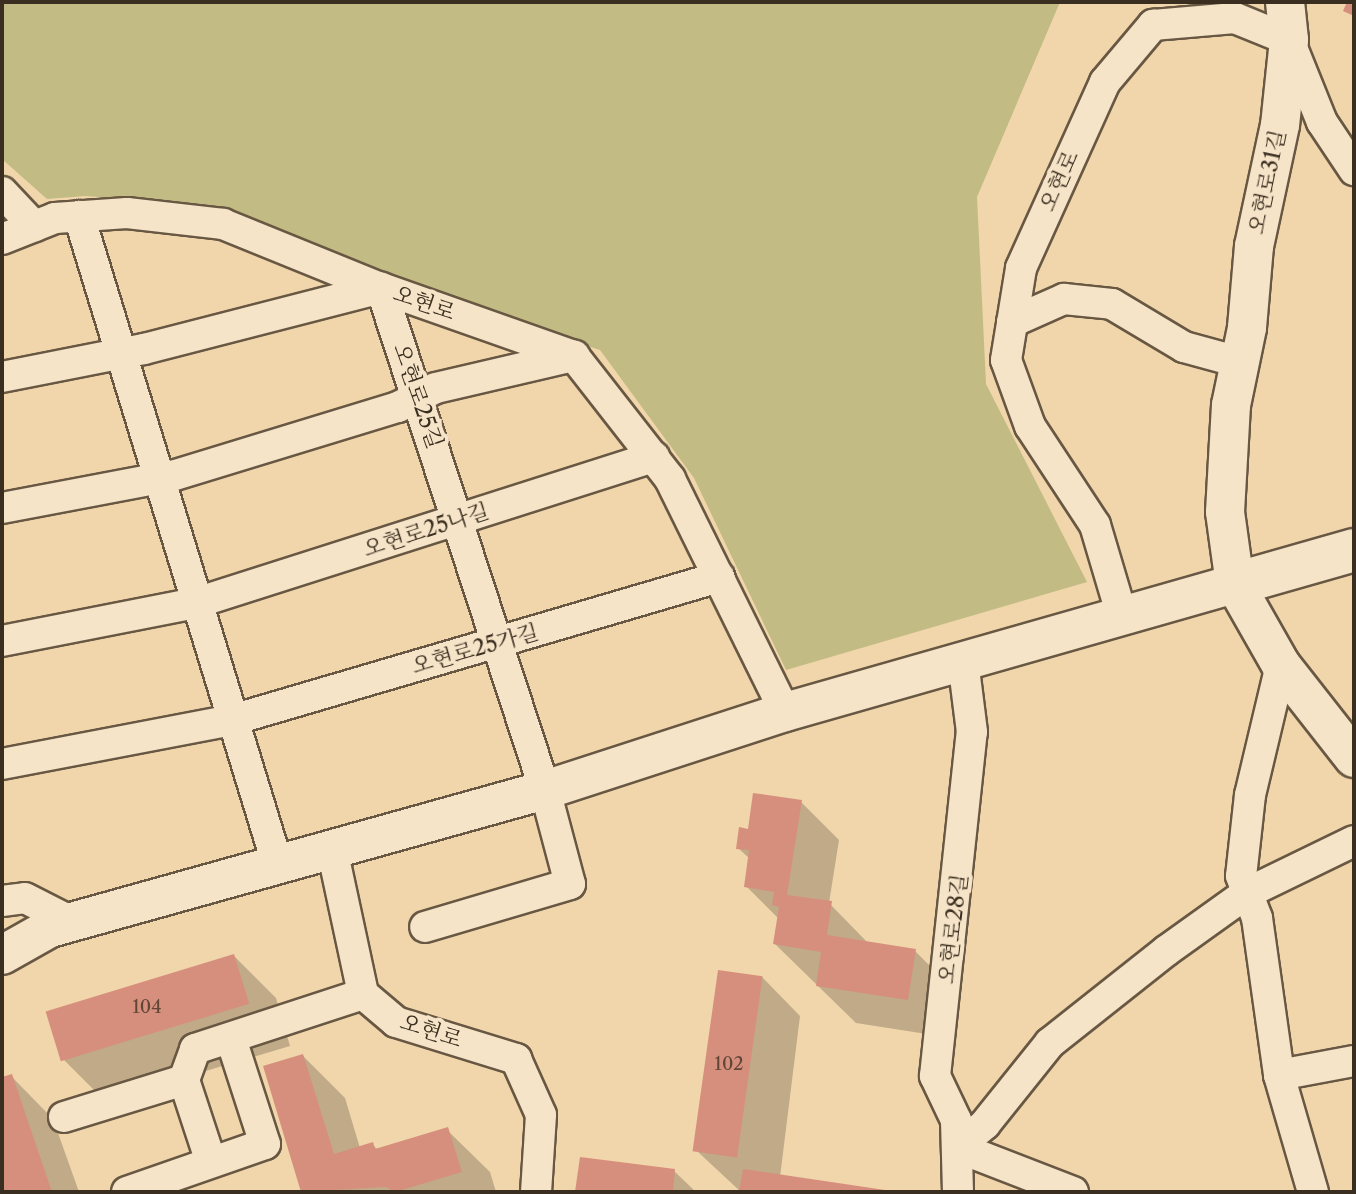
<!DOCTYPE html>
<meta charset="utf-8">
<style>
body{margin:0}
#map{position:relative;width:1356px;height:1194px;overflow:hidden;background:#f1d5ab;font-family:"Libre Caslon Text","Noto Serif KR",serif}
div>[style]{position:absolute}
.green>*{inset:0;background:#c2bb83}
.shadow>*{inset:0;background:#0003}
.building>*{inset:0;background:#d68f7d;transform-origin:0 0}
.roads{filter:drop-shadow(2px 0 #685843) drop-shadow(-2px 0 #685843) drop-shadow(0 2px #685843) drop-shadow(0 -2px #685843)}
.minor>*{height:30px;margin:-15px;padding:0 15px;transform-origin:15px;border-radius:15px;background:#f6e4c8}
.tertiary>*{height:38px;margin:-19px;padding:0 19px;transform-origin:19px;border-radius:19px;background:#f6e4c8}
.secondary>*{height:42px;margin:-21px;padding:0 21px;transform-origin:21px;border-radius:21px;background:#f6e4c8}
span{translate:-50% -50%;white-space:nowrap;text-align:center;line-height:1.15;-webkit-text-stroke:8px #f6e4c8;paint-order:stroke}
.number-label{font-size:18px;color:#614637}
.number-label span{-webkit-text-stroke-width:0}
.street-label{font-size:22px;color:#3a2e20}
.frame{position:absolute;inset:0;border:4px solid #3a2e20;pointer-events:none}
</style>
<div id="map">
<div class="green">
<div style="clip-path:polygon(2px 2px,1060px 2px,977px 197px,986px 384px,1087px 582px,786px 670px,694px 478px,600px 350px,427px 293px,226px 207px,85px 196px,47px 199px,2px 159px)"></div>
</div>
<div class="shadow">
<div style="clip-path:polygon(801px 802px,839px 840px,829px 903px,869px 944px,915px 951px,953px 989px,946px 1037px,856px 1023px,775px 944px,779px 919px,746px 886px,750px 859px,738px 848px,749px 831px)"></div>
<div style="clip-path:polygon(234px 956px,276px 998px,290px 1046px,105px 1101px,63px 1059px)"></div>
<div style="clip-path:polygon(762px 977px,800px 1016px,780px 1177px,883px 1192px,741px 1192px,697px 1151px)"></div>
<div style="clip-path:polygon(303px 1056px,345px 1098px,360px 1148px,372px 1144px,378px 1150px,447px 1130px,490px 1172px,496px 1192px,303px 1192px,266px 1067px)"></div>
<div style="clip-path:polygon(11px 1076px,53px 1119px,79px 1192px,2px 1192px,2px 1079px)"></div>
<div style="clip-path:polygon(674px 1171px,696px 1192px,577px 1192px)"></div>
</div>
<div class="building">
<div style="clip-path:polygon(1347px 2px,1354px 2px,1354px 16px,1343px 11px)"></div>
<div style="clip-path:polygon(753px 793px,802px 800px,787px 895px,832px 901px,827px 935px,916px 949px,908px 1000px,816px 986px,821px 952px,773px 944px,779px 907px,772px 905px,774px 892px,744px 887px,749px 850px,736px 849px,739px 827px,748px 829px)"></div>
<div style="left:234px;top:954px;width:52px;height:197px;rotate:73deg"></div>
<div style="left:718px;top:970px;width:45px;height:183px;rotate:8deg"></div>
<div style="clip-path:polygon(303px 1054px,334px 1154px,373px 1142px,375px 1149px,448px 1127px,462px 1172px,395px 1192px,386px 1187px,301px 1192px,263px 1066px)"></div>
<div style="clip-path:polygon(12px 1074px,52px 1192px,2px 1192px,2px 1077px)"></div>
<div style="clip-path:polygon(580px 1157px,675px 1169px,673px 1192px,575px 1192px)"></div>
<div style="clip-path:polygon(743px 1169px,885px 1190px,885px 1192px,739px 1192px)"></div>
</div>
<div class="roads">
<div class="minor">
<div style="left:2px;top:192px;width:47px;rotate:46.7deg"></div>
<div style="left:79px;top:216px;width:677px;rotate:72.98deg"></div>
<div style="left:2px;top:239px;width:57px;rotate:-21.6deg"></div>
<div style="left:55px;top:218px;width:72px;rotate:-4deg"></div>
<div style="left:127px;top:213px;width:97px;rotate:6.5deg"></div>
<div style="left:223px;top:224px;width:170px;rotate:22.1deg"></div>
<div style="left:381px;top:288px;width:205px;rotate:19.4deg"></div>
<div style="left:574px;top:356px;width:156px;rotate:52deg"></div>
<div style="left:670px;top:479px;width:260px;rotate:63.7deg"></div>
<div style="left:381px;top:288px;width:528px;rotate:71.91deg"></div>
<div style="left:545px;top:790px;width:97px;rotate:75.1deg"></div>
<div style="left:570px;top:884px;width:151px;rotate:163.5deg"></div>
<div style="left:1012px;top:322px;width:57px;rotate:-23.9deg"></div>
<div style="left:1064px;top:299px;width:48px;rotate:5.9deg"></div>
<div style="left:1112px;top:304px;width:84px;rotate:30.8deg"></div>
<div style="left:1184px;top:347px;width:57px;rotate:15.3deg"></div>
<div style="left:2px;top:377px;width:145px;rotate:-11.2deg"></div>
<div style="left:144px;top:349px;width:245px;rotate:-14.4deg"></div>
<div style="left:2px;top:508px;width:173px;rotate:-10.7deg"></div>
<div style="left:172px;top:476px;width:236px;rotate:-17deg"></div>
<div style="left:398px;top:407px;width:42px;rotate:-26.6deg"></div>
<div style="left:436px;top:388px;width:142px;rotate:-13.1deg"></div>
<div style="left:1122px;top:616px;width:95px;rotate:-106.5deg"></div>
<div style="left:1095px;top:525px;width:118px;rotate:-123.3deg"></div>
<div style="left:1030px;top:426px;width:70px;rotate:-110deg"></div>
<div style="left:1006px;top:360px;width:93px;rotate:-80.7deg"></div>
<div style="left:1021px;top:268px;width:204px;rotate:-65.7deg"></div>
<div style="left:1105px;top:82px;width:75px;rotate:-49.9deg"></div>
<div style="left:1153px;top:25px;width:82px;rotate:-4.9deg"></div>
<div style="left:1235px;top:18px;width:58px;rotate:22.2deg"></div>
<div style="left:1289px;top:40px;width:88px;rotate:68.1deg"></div>
<div style="left:1322px;top:122px;width:58px;rotate:56.3deg"></div>
<div style="left:2px;top:641px;width:198px;rotate:-11.1deg"></div>
<div style="left:196px;top:603px;width:481px;rotate:-17.7deg"></div>
<div style="left:1281px;top:665px;width:134px;rotate:103.4deg"></div>
<div style="left:1250px;top:795px;width:81px;rotate:96.3deg"></div>
<div style="left:1241px;top:876px;width:45px;rotate:69.1deg"></div>
<div style="left:1257px;top:918px;width:159px;rotate:82deg"></div>
<div style="left:1279px;top:1075px;width:122px;rotate:73.8deg"></div>
<div style="left:2px;top:764px;width:234px;rotate:-10.8deg"></div>
<div style="left:232px;top:720px;width:508px;rotate:-16.36deg"></div>
<div style="left:332px;top:849px;width:148px;rotate:77.9deg"></div>
<div style="left:363px;top:994px;width:43px;rotate:40.3deg"></div>
<div style="left:396px;top:1022px;width:126px;rotate:17.1deg"></div>
<div style="left:516px;top:1059px;width:61px;rotate:65.9deg"></div>
<div style="left:541px;top:1115px;width:77px;rotate:93.7deg"></div>
<div style="left:2px;top:901px;width:23px;rotate:-7deg"></div>
<div style="left:25px;top:898px;width:53px;rotate:27.1deg"></div>
<div style="left:1279px;top:1075px;width:76px;rotate:-10.6deg"></div>
<div style="left:184px;top:1080px;width:86px;rotate:71.8deg"></div>
<div style="left:64px;top:1117px;width:126px;rotate:-17.1deg"></div>
<div style="left:184px;top:1080px;width:33px;rotate:-70deg"></div>
<div style="left:195px;top:1049px;width:177px;rotate:-18.1deg"></div>
<div style="left:127px;top:1192px;width:146px;rotate:-19.2deg"></div>
<div style="left:265px;top:1144px;width:110px;rotate:-107.9deg"></div>
<div style="left:958px;top:1192px;width:72px;rotate:-91.6deg"></div>
<div style="left:956px;top:1120px;width:49px;rotate:-115.5deg"></div>
<div style="left:935px;top:1076px;width:346px;rotate:-83.9deg"></div>
<div style="left:972px;top:732px;width:72px;rotate:-97.2deg"></div>
<div style="left:1073px;top:1192px;width:124px;rotate:-158.8deg"></div>
<div style="left:957px;top:1147px;width:36px;rotate:-39deg"></div>
<div style="left:985px;top:1124px;width:104px;rotate:-51.3deg"></div>
<div style="left:1050px;top:1043px;width:148px;rotate:-38.4deg"></div>
<div style="left:1166px;top:951px;width:100px;rotate:-35.6deg"></div>
<div style="left:1247px;top:893px;width:119px;rotate:-25.9deg"></div>
</div>
<div class="tertiary">
<div style="left:1285px;top:2px;width:38px;rotate:84deg"></div>
<div style="left:1289px;top:40px;width:85px;rotate:96deg"></div>
<div style="left:1280px;top:125px;width:124px;rotate:102.1deg"></div>
<div style="left:1254px;top:246px;width:82px;rotate:94.9deg"></div>
<div style="left:1247px;top:328px;width:79px;rotate:101.7deg"></div>
<div style="left:1231px;top:405px;width:107px;rotate:93.2deg"></div>
<div style="left:1225px;top:512px;width:73px;rotate:82.1deg"></div>
<div style="left:1235px;top:584px;width:93px;rotate:60.4deg"></div>
<div style="left:1281px;top:665px;width:118px;rotate:51.9deg"></div>
<div style="left:2px;top:955px;width:55px;rotate:-29.4deg"></div>
<div style="left:50px;top:928px;width:514px;rotate:-15.58deg"></div>
<div style="left:545px;top:790px;width:252px;rotate:-18deg"></div>
<div style="left:785px;top:712px;width:468px;rotate:-15.9deg"></div>
</div>
<div class="secondary">
<div style="left:1235px;top:584px;width:124px;rotate:-15.9deg"></div>
</div>
</div>
<div class="number-label">
<span style="left:147px;top:1007px">104</span>
<span style="left:729px;top:1064px">102</span>
</div>
<div class="street-label">
<span style="left:1059px;top:181px;rotate:-66deg">오현로</span>
<span style="left:1267px;top:182px;rotate:-78deg">오현로31길</span>
<span style="left:424px;top:303px;rotate:19deg">오현로</span>
<span style="left:418px;top:396px;rotate:71deg">오현로25길</span>
<span style="left:426px;top:530px;rotate:-18deg">오현로25나길</span>
<span style="left:475px;top:649px;rotate:-16deg">오현로25가길</span>
<span style="left:953px;top:929px;rotate:-83deg">오현로28길</span>
<span style="left:431px;top:1031px;rotate:18deg">오현로</span>
</div>
<div class="frame"></div>
</div>
